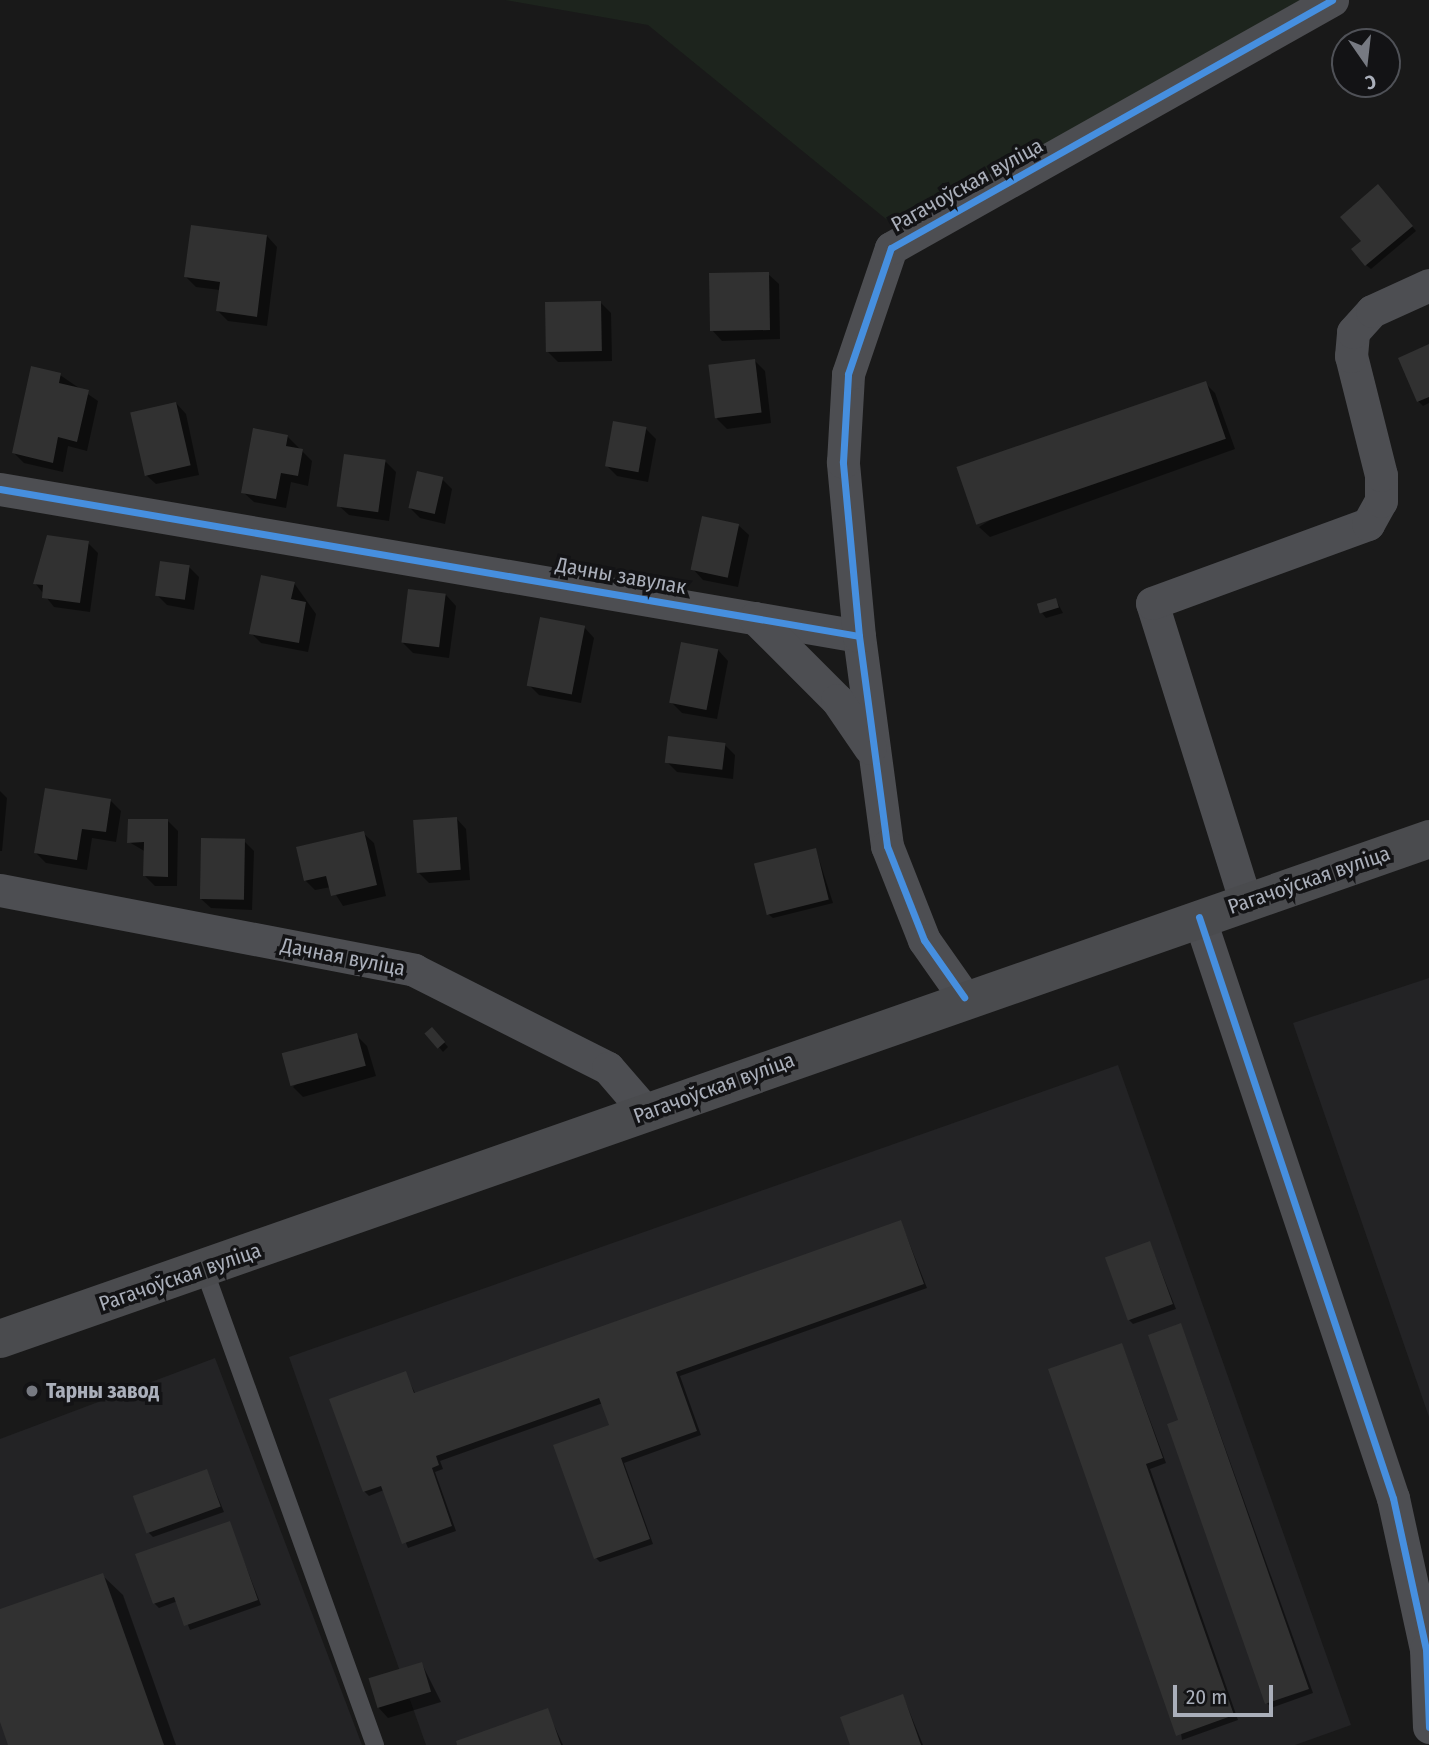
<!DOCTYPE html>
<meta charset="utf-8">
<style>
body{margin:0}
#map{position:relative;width:1429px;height:1745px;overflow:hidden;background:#191919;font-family:"Fira Sans Condensed",sans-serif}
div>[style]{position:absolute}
.built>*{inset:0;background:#232325}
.green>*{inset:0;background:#1d241d}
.shadow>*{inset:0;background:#0007}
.building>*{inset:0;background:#313131;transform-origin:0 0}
.service>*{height:18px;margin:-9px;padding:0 9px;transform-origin:9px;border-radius:9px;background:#4d4e52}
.minor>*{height:33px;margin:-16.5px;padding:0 16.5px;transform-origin:16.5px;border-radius:16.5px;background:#4d4e52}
.primary>*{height:38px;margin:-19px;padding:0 19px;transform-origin:19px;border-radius:19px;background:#4a4b4e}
.cycleway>*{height:7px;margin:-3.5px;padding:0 3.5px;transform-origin:3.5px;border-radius:3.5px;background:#468fdf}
.dots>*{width:19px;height:19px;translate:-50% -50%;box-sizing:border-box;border:4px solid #131315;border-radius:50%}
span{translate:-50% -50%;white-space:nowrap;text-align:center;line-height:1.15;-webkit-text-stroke:7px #131315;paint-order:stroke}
.street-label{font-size:21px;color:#aaafba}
.poi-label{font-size:21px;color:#aaafba;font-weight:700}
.left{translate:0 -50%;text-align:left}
.north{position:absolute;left:1331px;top:28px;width:70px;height:70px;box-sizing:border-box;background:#131315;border:2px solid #4f5157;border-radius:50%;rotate:166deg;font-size:19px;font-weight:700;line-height:28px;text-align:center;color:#aaafba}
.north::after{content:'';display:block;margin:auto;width:24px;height:32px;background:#777a82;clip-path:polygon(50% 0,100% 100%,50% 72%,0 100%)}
.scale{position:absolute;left:1173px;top:1685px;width:100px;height:32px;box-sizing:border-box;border:4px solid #aaafba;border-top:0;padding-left:9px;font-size:21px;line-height:24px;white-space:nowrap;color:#aaafba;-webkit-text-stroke:5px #131315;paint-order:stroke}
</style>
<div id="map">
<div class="built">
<div style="clip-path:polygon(1429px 978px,1429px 1417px,1293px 1023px)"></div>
<div style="clip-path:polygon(1118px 1065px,1351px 1725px,1295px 1745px,426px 1745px,289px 1357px)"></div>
<div style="clip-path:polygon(215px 1358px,362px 1745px,0 1745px,0 1439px)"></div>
</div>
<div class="green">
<div style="clip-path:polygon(505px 0,1314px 0,897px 228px,648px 25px)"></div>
</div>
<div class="shadow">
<div style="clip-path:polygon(1383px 191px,1416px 231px,1371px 269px,1366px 265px)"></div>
<div style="clip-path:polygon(267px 236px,277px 247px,267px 326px,228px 321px,218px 311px,220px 290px,196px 287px,186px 277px)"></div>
<div style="clip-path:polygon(768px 274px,779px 284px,780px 339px,722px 341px,712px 330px)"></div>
<div style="clip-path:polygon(601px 303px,611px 313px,612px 361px,558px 362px,548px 352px)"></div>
<div style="clip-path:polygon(1429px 346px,1429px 403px,1423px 406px,1418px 401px)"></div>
<div style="clip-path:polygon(755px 361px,765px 371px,771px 423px,727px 429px,717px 419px)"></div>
<div style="clip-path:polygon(60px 375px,98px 401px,87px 451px,68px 446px,63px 472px,24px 463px,14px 453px)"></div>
<div style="clip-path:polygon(1205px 383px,1215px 393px,1235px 449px,990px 537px,979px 527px)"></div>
<div style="clip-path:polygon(176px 403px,186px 414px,199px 475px,156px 484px,145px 474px)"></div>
<div style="clip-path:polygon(645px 428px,656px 439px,648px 482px,617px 476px,607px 466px)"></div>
<div style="clip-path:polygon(287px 436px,312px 461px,308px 486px,291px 482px,286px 508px,254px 502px,243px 492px)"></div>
<div style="clip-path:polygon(386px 462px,396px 472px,389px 521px,349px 515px,338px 505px)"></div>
<div style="clip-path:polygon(442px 479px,452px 489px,445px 524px,420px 518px,410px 508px)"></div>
<div style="clip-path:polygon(738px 525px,749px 535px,738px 587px,703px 580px,693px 569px)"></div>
<div style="clip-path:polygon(88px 543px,98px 553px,90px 612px,54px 607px,35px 583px)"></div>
<div style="clip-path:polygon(189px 567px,199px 577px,194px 610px,167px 605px,157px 595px)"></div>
<div style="clip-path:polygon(294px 583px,316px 614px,308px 652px,261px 643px,251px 633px)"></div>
<div style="clip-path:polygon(446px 595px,456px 606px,449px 658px,413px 653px,403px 643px)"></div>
<div style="clip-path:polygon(1056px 600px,1063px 613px,1046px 618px,1042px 613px)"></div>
<div style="clip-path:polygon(584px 627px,594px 638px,581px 703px,539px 695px,529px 685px)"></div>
<div style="clip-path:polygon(718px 650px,728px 661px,717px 719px,682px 713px,672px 703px)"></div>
<div style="clip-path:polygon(725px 745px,735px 755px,733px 779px,677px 772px,667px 762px)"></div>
<div style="clip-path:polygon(0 791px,7px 798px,2px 851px,0 851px)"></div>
<div style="clip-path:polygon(111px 801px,121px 811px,116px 842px,92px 838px,87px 870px,46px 863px,36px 853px)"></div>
<div style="clip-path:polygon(456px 818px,466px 829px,470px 880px,429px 883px,419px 873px)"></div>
<div style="clip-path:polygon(168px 821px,178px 831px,177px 886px,155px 886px,145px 876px,146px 852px,129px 842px)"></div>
<div style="clip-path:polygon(363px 833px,374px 843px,386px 896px,343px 906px,331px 887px,315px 890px,305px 880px)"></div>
<div style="clip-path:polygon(244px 841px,254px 851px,252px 910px,211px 908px,200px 898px)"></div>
<div style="clip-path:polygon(816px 850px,833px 903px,773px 918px,768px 914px)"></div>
<div style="clip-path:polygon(427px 1033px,437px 1034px,448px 1047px,443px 1052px)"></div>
<div style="clip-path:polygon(356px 1035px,367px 1046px,376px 1076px,303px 1097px,293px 1087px)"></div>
<div style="clip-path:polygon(901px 1222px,927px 1288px,680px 1376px,701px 1435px,624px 1463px,653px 1544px,600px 1562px,596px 1558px,611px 1426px,603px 1403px,440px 1461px,443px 1469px,435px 1472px,456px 1531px,408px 1548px,384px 1490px,369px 1496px,364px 1491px,405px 1373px,416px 1395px)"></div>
<div style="clip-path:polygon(1150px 1243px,1176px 1309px,1133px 1324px,1129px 1320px)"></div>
<div style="clip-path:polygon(1181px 1325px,1313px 1693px,1271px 1708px,1267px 1703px)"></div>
<div style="clip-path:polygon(1122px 1345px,1166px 1463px,1150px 1469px,1238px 1720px,1182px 1740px)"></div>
<div style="clip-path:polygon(207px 1471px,224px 1512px,153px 1537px,148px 1532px)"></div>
<div style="clip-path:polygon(229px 1523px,261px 1605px,190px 1630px,178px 1601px,159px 1608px,154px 1603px)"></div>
<div style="clip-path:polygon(102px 1575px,123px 1595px,176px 1745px,10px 1745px,0 1716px,0 1611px)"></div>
<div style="clip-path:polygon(422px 1664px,441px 1702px,388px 1718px,378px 1707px)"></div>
<div style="clip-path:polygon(903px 1696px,923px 1745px,852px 1745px)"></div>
<div style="clip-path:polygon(547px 1710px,563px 1745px,459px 1745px)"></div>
</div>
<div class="building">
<div style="clip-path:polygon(1378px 184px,1413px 226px,1365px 266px,1351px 249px,1361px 241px,1340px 217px)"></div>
<div style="clip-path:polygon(191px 225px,267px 235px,257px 317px,216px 311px,220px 282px,184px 277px)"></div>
<div style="left:769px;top:272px;width:58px;height:60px;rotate:89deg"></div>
<div style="left:601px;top:301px;width:50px;height:56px;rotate:89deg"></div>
<div style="clip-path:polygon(1429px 344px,1429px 397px,1417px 402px,1398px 358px)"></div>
<div style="left:755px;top:359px;width:54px;height:47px;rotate:83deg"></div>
<div style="clip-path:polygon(31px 366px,61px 373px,59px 383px,89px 390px,77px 442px,58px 437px,53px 463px,12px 453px)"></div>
<div style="left:1206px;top:381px;width:61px;height:264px;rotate:71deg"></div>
<div style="left:176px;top:402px;width:65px;height:47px;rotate:77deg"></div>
<div style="left:613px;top:421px;width:34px;height:46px;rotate:10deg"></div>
<div style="clip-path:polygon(253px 428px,288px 435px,286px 446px,303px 449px,298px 476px,281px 473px,276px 499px,241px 493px)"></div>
<div style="left:344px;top:454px;width:42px;height:53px;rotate:8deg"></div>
<div style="left:417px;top:471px;width:27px;height:38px;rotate:13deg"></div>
<div style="left:702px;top:516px;width:38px;height:55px;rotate:12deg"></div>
<div style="clip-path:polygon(47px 535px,89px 541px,80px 603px,42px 598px,43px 585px,33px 584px)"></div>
<div style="left:160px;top:561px;width:30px;height:35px;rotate:8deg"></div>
<div style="clip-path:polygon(261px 575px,295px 582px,291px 599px,306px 602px,299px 643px,249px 634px)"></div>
<div style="left:408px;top:589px;width:38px;height:54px;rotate:7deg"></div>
<div style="left:1056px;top:598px;width:10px;height:20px;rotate:73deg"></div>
<div style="left:540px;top:617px;width:46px;height:70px;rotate:11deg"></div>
<div style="left:681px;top:642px;width:38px;height:62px;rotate:11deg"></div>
<div style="left:668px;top:736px;width:58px;height:27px;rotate:7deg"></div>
<div style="clip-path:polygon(45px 788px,111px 799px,106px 832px,82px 829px,77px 860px,34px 853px)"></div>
<div style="left:457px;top:817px;width:53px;height:44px;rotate:86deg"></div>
<div style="clip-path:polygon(128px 819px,168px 819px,168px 877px,143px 876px,144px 842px,127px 843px)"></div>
<div style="clip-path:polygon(364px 831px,377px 885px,331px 896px,326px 876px,304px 881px,296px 847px)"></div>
<div style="left:201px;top:838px;width:44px;height:61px;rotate:1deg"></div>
<div style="left:816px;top:848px;width:53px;height:64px;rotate:76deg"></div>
<div style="left:432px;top:1027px;width:20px;height:10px;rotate:49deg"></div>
<div style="left:357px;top:1033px;width:34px;height:78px;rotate:75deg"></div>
<div style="clip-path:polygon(901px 1220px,924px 1284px,676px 1372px,697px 1431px,621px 1458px,650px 1539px,594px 1559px,553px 1445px,609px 1425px,599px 1398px,436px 1456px,439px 1465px,432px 1468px,452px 1526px,402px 1544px,381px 1486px,363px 1492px,329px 1399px,406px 1371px,414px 1393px)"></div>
<div style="left:1150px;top:1241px;width:67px;height:48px;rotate:70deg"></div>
<div style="clip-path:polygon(1181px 1323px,1309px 1689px,1265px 1704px,1167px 1424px,1178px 1420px,1148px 1335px)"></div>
<div style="clip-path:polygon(1122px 1343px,1163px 1458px,1146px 1464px,1234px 1715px,1176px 1736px,1048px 1369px)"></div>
<div style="left:207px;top:1469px;width:40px;height:79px;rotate:70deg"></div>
<div style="clip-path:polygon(230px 1521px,258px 1600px,184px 1626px,174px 1597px,153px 1604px,135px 1554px)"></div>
<div style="clip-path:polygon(103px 1573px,164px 1745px,8px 1745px,0 1722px,0 1609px)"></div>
<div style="left:422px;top:1662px;width:31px;height:56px;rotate:73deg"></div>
<div style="clip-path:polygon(903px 1694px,921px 1745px,850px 1745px,840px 1717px)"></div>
<div style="clip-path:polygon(548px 1708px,561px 1745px,457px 1745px,456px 1741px)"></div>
</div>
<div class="service">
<div style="left:204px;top:1269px;width:506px;rotate:70.24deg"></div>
</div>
<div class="minor">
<div style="left:0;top:489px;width:871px;rotate:9.71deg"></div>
<div style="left:859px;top:636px;width:212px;rotate:82.4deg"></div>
<div style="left:887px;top:846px;width:101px;rotate:68.5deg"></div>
<div style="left:924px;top:940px;width:70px;rotate:54.9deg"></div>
<div style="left:755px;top:618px;width:116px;rotate:45deg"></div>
<div style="left:837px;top:700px;width:58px;rotate:55.5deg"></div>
<div style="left:859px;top:636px;width:175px;rotate:-95.3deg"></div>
<div style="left:843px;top:462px;width:88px;rotate:-86.7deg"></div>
<div style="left:848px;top:374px;width:133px;rotate:-71.2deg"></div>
<div style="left:891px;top:248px;width:506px;rotate:-29.35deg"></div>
<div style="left:0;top:890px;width:422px;rotate:10.9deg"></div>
<div style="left:414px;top:970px;width:217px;rotate:26.8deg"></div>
<div style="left:608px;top:1068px;width:58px;rotate:49.2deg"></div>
<div style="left:1246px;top:903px;width:314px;rotate:-107.4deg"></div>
<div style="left:1152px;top:603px;width:230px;rotate:-20.1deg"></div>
<div style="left:1368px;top:524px;width:26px;rotate:-61deg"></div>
<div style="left:1381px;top:501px;width:26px;rotate:-90deg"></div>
<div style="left:1381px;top:475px;width:123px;rotate:-104.1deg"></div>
<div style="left:1351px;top:356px;width:24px;rotate:-85deg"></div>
<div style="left:1353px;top:332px;width:28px;rotate:-48deg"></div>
<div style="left:1372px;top:311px;width:63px;rotate:-24.5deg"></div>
<div style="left:1199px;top:917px;width:613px;rotate:71.54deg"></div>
<div style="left:1393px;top:1498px;width:155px;rotate:77.7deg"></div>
<div style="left:1426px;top:1649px;width:78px;rotate:87.8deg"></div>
</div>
<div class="primary">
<div style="left:0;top:1339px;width:1514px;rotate:-19.28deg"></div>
</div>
<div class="cycleway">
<div style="left:0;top:489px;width:871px;rotate:9.71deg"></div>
<div style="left:859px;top:636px;width:212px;rotate:82.4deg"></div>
<div style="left:887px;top:846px;width:101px;rotate:68.5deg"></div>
<div style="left:924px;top:940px;width:70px;rotate:54.9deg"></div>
<div style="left:859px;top:636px;width:175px;rotate:-95.3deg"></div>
<div style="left:843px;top:462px;width:88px;rotate:-86.7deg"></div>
<div style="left:848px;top:374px;width:133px;rotate:-71.2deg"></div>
<div style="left:891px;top:248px;width:506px;rotate:-29.35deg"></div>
<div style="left:1199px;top:917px;width:613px;rotate:71.54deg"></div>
<div style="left:1393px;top:1498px;width:155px;rotate:77.7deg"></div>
<div style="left:1426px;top:1649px;width:78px;rotate:87.8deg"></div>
</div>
<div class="dots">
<div style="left:32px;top:1391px;background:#777a82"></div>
</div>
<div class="street-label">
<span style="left:967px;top:185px;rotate:-29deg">Рагачоўская вуліца</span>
<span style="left:621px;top:576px;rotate:10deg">Дачны завулак</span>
<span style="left:1309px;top:880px;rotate:-19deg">Рагачоўская вуліца</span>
<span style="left:343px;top:957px;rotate:11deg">Дачная вуліца</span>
<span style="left:714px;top:1088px;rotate:-20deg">Рагачоўская вуліца</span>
<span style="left:180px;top:1277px;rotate:-19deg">Рагачоўская вуліца</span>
</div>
<div class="poi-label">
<span class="left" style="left:46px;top:1391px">Тарны завод</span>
</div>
<div class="north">С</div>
<div class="scale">20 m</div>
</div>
